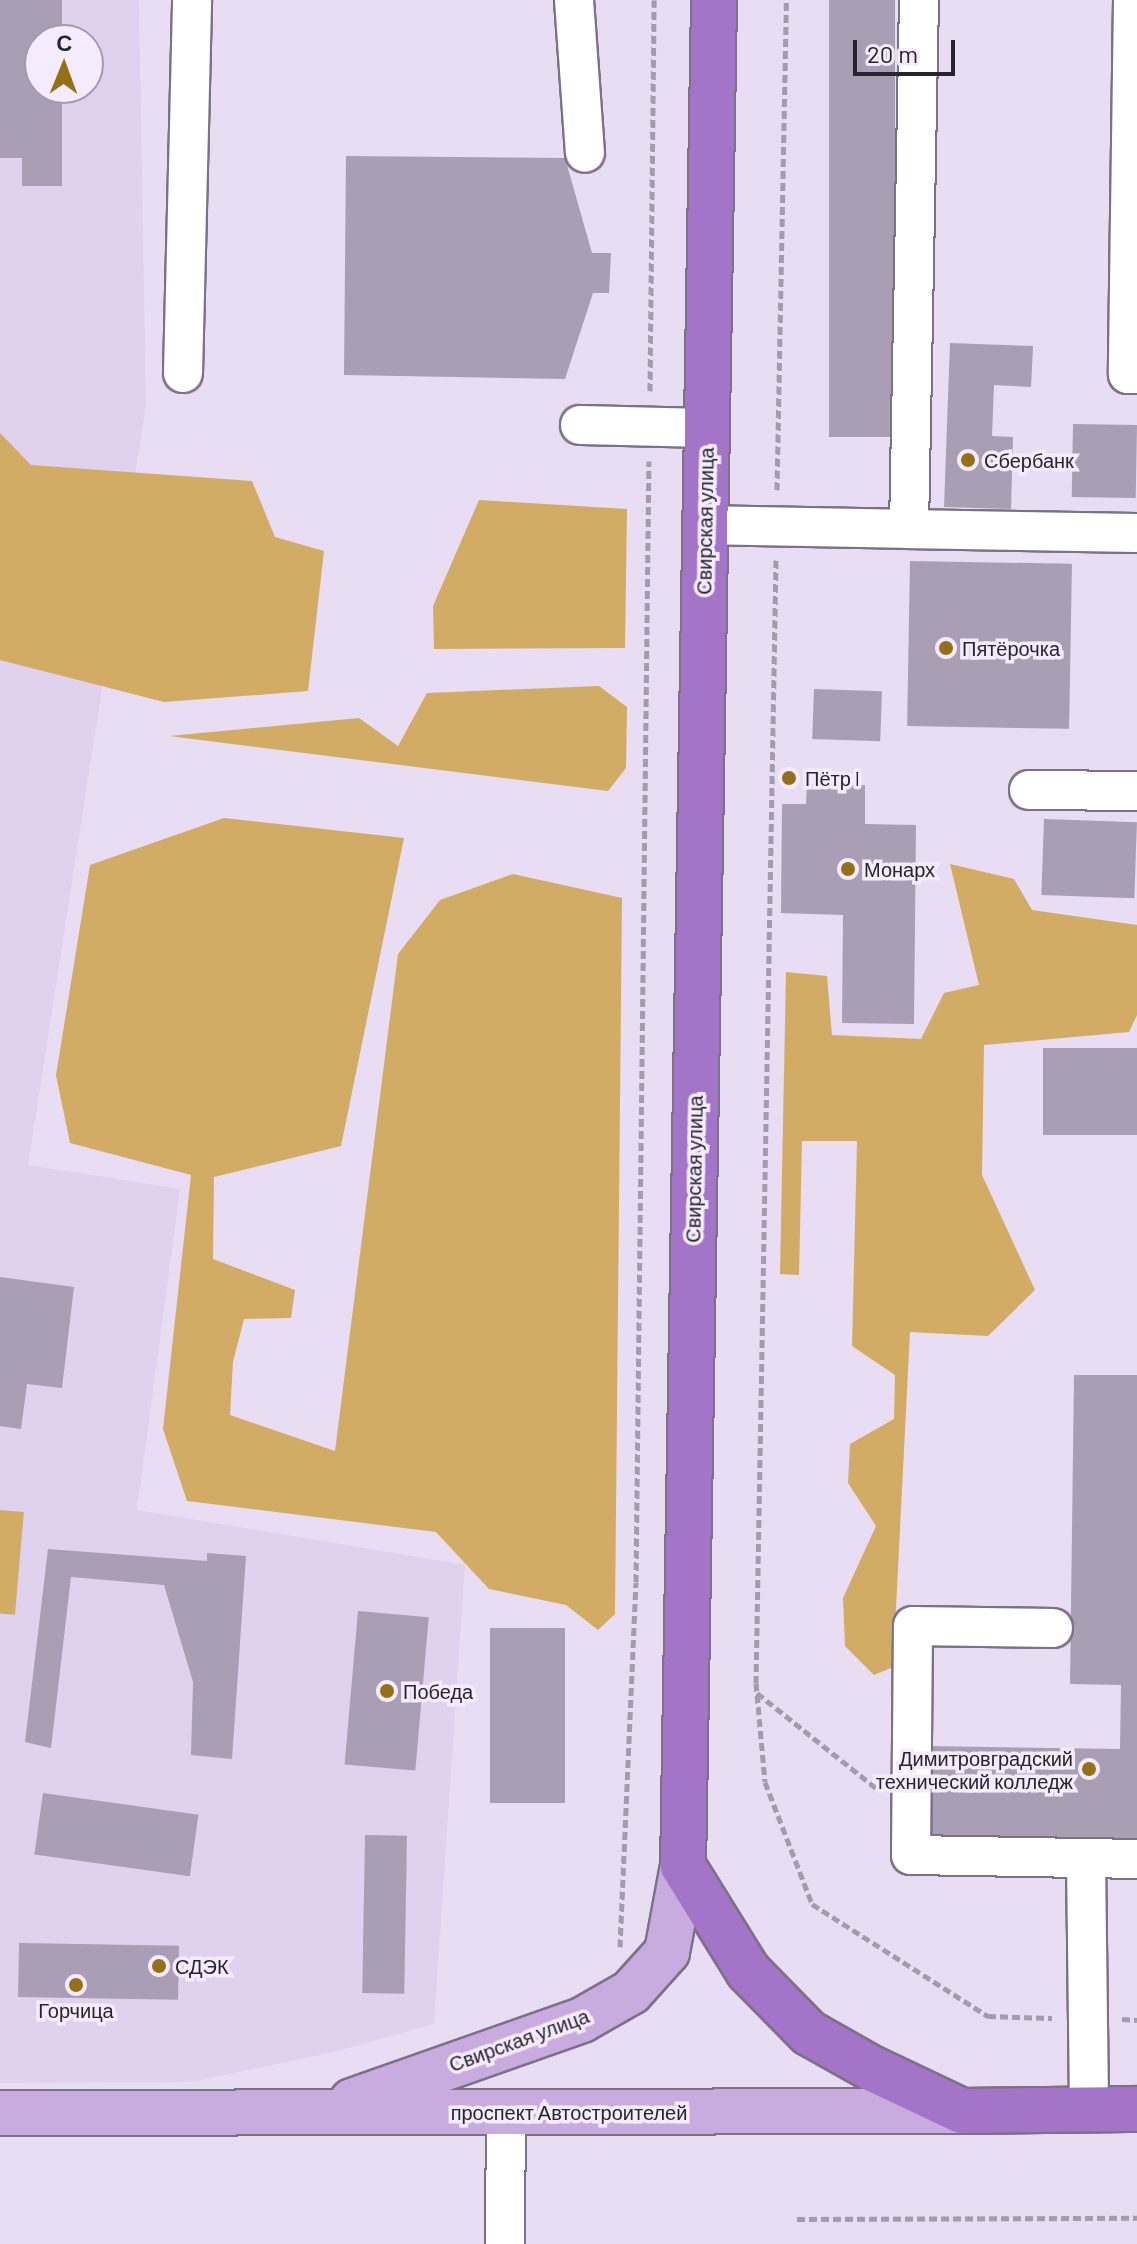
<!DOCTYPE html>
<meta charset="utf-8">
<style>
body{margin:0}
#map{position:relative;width:1137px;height:2244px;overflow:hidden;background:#e8ddf3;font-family:Barlow,sans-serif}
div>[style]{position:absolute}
.built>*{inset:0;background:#e0d1ee}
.forest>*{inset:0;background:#d2ac65;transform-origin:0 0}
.building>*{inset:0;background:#a99eb3;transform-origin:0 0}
.path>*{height:5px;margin-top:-2.5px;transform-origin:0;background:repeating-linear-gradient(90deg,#a49bac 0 8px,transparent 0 12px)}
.roads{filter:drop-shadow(2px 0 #7c7286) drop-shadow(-2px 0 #7c7286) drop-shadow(0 2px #7c7286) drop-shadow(0 -2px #7c7286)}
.minor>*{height:38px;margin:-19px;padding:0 19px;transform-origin:19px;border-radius:19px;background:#fff}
.major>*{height:44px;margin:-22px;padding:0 22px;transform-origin:22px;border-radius:22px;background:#c8acdf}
.highway>*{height:44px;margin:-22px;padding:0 22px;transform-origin:22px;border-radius:22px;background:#a474c9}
.dots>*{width:22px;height:22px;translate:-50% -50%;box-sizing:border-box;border:4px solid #f4ebfd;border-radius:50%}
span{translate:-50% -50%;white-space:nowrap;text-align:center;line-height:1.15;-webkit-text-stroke:7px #f4ebfd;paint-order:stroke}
.poi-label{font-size:20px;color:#29252d}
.left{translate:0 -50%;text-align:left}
.right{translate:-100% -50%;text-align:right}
.street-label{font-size:20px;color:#29252d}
.north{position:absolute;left:24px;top:24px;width:80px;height:80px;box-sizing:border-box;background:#f4ebfd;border:2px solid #a39caa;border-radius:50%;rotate:1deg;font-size:22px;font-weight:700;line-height:32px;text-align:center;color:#29252d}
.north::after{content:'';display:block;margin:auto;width:28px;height:36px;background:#966f19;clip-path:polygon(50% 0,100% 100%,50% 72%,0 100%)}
.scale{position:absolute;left:853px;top:40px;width:102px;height:36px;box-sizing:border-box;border:4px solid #29252d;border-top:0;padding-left:10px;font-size:24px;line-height:28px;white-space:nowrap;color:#29252d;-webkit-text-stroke:6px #f4ebfd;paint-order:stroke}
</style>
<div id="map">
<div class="built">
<div style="clip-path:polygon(evenodd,0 0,139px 0,146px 405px,28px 1165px,180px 1189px,137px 1510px,465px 1565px,434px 2024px,333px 2052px,191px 2082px,0 2083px,0 0,40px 40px,88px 40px,88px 88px,40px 88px,40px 40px)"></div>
</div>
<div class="forest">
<div style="clip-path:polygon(0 433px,31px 465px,252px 481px,275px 537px,324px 551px,308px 691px,164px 702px,0 660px)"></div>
<div style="clip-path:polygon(479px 500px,627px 509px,625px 648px,434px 649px,433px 606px)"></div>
<div style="clip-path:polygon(599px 686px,627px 707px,626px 768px,608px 791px,169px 736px,359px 718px,398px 746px,427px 693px)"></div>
<div style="clip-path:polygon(224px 818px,404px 838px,341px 1146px,214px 1177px,213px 1259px,295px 1290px,291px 1318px,244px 1319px,233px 1362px,230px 1415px,335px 1451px,398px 954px,440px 900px,513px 874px,622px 898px,615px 1614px,598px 1630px,566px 1605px,489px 1589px,436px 1532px,187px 1501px,163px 1429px,191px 1175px,70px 1143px,56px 1075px,90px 865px)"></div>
<div style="clip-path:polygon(950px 864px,1014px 879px,1032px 910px,1137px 925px,1137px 1015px,1129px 1032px,984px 1045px,982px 1175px,1035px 1290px,988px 1336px,910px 1332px,893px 1667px,874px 1675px,845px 1646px,843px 1598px,876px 1526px,848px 1483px,850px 1444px,894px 1419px,895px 1375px,852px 1346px,857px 1141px,802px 1141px,799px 1275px,780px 1274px,786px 972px,827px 976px,832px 1035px,921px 1039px,944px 993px,979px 985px)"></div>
<div style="left:0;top:1510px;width:24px;height:103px;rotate:5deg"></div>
</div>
<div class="building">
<div style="clip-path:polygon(0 0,62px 0,62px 40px,40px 40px,40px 88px,62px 88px,62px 186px,22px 186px,22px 158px,0 158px)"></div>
<div style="left:829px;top:0;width:66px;height:437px"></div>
<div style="clip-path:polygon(346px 156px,565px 158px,592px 253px,611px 253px,609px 293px,593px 293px,565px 379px,344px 375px)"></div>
<div style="clip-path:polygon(950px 343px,1033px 346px,1031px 387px,994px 385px,992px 436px,1013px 437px,1011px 509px,944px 507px)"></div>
<div style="left:1073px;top:424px;width:64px;height:73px;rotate:1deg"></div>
<div style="left:910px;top:561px;width:162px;height:165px;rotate:1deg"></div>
<div style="left:814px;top:689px;width:68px;height:50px;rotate:2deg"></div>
<div style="clip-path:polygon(807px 784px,865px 785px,865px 824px,916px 825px,914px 1024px,842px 1023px,843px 915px,781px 913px,782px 804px,806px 804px)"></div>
<div style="left:1044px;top:819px;width:93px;height:76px;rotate:2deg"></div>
<div style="left:1043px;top:1048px;width:94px;height:87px"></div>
<div style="clip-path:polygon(0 1277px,74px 1287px,62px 1388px,27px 1384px,21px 1429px,0 1426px)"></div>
<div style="clip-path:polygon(1074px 1375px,1137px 1375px,1137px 1845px,926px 1842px,928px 1746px,1120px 1749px,1121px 1685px,1070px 1684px)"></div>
<div style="clip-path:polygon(48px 1549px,207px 1561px,207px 1553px,246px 1556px,232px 1759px,191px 1755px,193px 1682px,164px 1585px,71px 1577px,51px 1748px,25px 1742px)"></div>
<div style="left:358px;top:1611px;width:71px;height:154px;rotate:5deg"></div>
<div style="left:490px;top:1628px;width:75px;height:175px"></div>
<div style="left:43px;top:1793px;width:157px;height:62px;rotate:8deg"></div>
<div style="left:365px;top:1835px;width:42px;height:158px;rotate:1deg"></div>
<div style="left:19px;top:1943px;width:160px;height:54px;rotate:1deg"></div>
</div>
<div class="path">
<div style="left:650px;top:391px;width:391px;rotate:-89.4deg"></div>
<div style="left:777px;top:490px;width:490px;rotate:-88.9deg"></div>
<div style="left:776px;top:560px;width:1123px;rotate:91.02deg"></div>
<div style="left:756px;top:1683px;width:99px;rotate:84.8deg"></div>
<div style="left:765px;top:1782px;width:131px;rotate:68.9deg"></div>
<div style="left:812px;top:1904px;width:209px;rotate:32.5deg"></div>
<div style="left:988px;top:2016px;width:64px;rotate:1.8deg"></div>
<div style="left:757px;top:1693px;width:152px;rotate:38.6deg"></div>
<div style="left:620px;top:1947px;width:365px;rotate:-87.5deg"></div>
<div style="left:636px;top:1582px;width:1121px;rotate:-89.34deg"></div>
<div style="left:1122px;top:2019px;width:15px;rotate:4deg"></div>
<div style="left:797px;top:2219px;width:340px;rotate:-0.2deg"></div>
</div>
<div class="roads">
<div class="minor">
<div style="left:574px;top:0;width:153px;rotate:85.9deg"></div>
<div style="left:1133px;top:0;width:374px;rotate:90.8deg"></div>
<div style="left:1128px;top:374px;width:9px"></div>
<div style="left:183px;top:373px;width:373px;rotate:-88.6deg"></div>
<div style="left:580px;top:425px;width:127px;rotate:1.4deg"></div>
<div style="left:705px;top:525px;width:204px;rotate:1.1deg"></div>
<div style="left:909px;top:529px;width:529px;rotate:-88.92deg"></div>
<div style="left:909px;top:529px;width:228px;rotate:1deg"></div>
<div style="left:1029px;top:790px;width:108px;rotate:0.5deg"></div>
<div style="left:1053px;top:1628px;width:140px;rotate:-179.2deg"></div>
<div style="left:913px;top:1626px;width:229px;rotate:90.5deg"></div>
<div style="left:911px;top:1855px;width:226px;rotate:1deg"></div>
<div style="left:1086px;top:1859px;width:250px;rotate:89.3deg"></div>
<div style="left:505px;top:2244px;width:132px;rotate:-89.6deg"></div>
</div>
<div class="major">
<div style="left:352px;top:2101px;width:244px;rotate:-19.4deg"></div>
<div style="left:582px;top:2020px;width:56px;rotate:-29.7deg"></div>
<div style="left:631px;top:1992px;width:54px;rotate:-48deg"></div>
<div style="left:667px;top:1952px;width:87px;rotate:-79.5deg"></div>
<div style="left:0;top:2113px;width:962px;rotate:-0.12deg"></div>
</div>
<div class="highway">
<div style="left:714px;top:0;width:1866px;rotate:90.95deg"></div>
<div style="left:683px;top:1866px;width:123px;rotate:58.2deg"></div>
<div style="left:748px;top:1971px;width:87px;rotate:45.5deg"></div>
<div style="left:809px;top:2033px;width:73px;rotate:29.4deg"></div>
<div style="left:873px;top:2069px;width:98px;rotate:25.3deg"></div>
<div style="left:962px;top:2111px;width:175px;rotate:-0.7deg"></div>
</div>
</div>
<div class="dots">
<div style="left:968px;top:460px;background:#966f19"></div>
<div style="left:946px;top:648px;background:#966f19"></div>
<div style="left:789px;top:778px;background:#966f19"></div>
<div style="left:848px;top:869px;background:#966f19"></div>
<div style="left:387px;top:1691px;background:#966f19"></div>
<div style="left:1089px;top:1769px;background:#966f19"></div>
<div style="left:159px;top:1966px;background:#966f19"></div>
<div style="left:76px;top:1985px;background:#966f19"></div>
</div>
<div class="poi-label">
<span class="left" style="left:984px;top:460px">Сбербанк</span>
<span class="left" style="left:962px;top:648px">Пятёрочка</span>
<span class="left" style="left:805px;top:778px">Пётр I</span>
<span class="left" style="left:864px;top:869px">Монарх</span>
<span class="left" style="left:403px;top:1691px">Победа</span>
<span class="right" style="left:1073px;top:1770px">Димитровградский<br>технический колледж</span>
<span class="left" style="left:175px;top:1966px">СДЭК</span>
<span style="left:76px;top:2010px">Горчица</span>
</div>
<div class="street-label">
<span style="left:705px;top:521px;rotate:-89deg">Свирская улица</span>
<span style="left:694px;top:1169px;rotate:-89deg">Свирская улица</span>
<span style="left:519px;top:2040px;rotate:-20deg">Свирская улица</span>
<span style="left:569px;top:2112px">проспект Автостроителей</span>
</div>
<div class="north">С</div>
<div class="scale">20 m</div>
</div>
